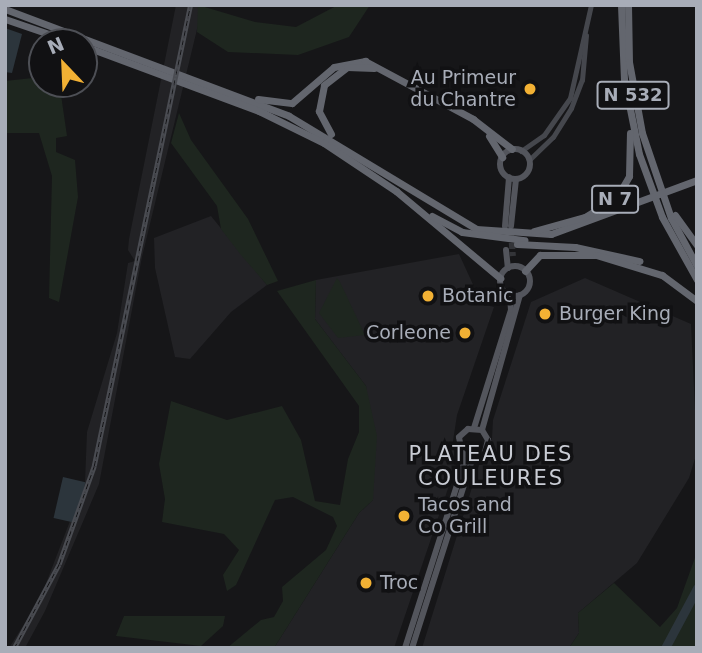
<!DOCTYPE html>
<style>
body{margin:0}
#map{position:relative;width:702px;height:653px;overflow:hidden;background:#161618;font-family:"DejaVu Sans",sans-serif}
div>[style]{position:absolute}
.built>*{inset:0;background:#222225}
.green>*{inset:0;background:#1e261f}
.water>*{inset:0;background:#2c353c;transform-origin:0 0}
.river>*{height:9px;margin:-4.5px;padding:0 4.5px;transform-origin:4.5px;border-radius:4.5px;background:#2c353c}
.primary-tunnel>*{height:6px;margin-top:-3px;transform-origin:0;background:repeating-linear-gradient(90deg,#333438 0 6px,transparent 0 9px)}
.secondary>*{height:5px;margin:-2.5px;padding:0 2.5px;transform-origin:2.5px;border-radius:2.5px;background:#45474d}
.primary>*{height:6px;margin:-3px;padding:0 3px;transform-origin:3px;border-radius:3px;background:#53555c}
.primary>.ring{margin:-3px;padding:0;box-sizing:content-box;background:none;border:6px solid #53555c;border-radius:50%}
.highway>*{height:7px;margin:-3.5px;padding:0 3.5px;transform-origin:3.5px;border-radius:3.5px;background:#63666e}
.rail>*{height:4.5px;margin-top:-2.25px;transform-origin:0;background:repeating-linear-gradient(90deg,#111113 0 5px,#4a4c52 0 10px);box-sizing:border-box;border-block:2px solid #4a4c52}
.dots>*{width:19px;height:19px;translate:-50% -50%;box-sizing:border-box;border:4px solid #111113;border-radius:50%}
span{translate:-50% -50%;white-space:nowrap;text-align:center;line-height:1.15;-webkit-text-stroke:7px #111113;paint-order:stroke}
.shield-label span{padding:2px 5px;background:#111113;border:2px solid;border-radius:5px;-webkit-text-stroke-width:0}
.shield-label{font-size:18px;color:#a8adb8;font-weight:700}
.poi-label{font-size:19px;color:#a8adb8}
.right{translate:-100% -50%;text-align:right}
.left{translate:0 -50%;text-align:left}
.neighbourhood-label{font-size:21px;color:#c9ccd4;letter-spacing:2px}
.frame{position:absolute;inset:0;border:7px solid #a8adb8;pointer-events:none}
.north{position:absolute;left:28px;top:28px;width:70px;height:70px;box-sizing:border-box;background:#111113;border:2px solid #4d4f55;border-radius:50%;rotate:337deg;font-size:19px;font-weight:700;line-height:28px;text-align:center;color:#a8adb8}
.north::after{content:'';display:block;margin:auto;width:24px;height:32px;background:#f2b134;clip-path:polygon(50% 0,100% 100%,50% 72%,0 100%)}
</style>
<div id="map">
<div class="built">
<div style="clip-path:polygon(176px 5px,198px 5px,200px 17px,142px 257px,99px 484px,45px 611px,25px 648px,9px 648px,40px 599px,85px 482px,87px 432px,117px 333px,128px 263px,135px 261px,128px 250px,129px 239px)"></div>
<div style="clip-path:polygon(211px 216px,267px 285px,231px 312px,190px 359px,175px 357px,155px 268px,154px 238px)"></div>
<div style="clip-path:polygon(459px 254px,482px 304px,494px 307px,457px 415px,453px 441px,458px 459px,394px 648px,274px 648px,359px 513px,373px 500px,366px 386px,315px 319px,316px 280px)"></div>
<div style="clip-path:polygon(585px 278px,691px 324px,697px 452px,689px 478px,637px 563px,578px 613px,579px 633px,569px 648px,422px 648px,479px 465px,491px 456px,493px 420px,531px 302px)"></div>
</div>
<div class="green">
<div style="clip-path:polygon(198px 5px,255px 22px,296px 27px,338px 5px,370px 5px,349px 37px,298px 55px,228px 52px,197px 32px)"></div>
<div style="clip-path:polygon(42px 77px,42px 84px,60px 88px,67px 136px,56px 138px,56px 152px,75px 160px,78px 197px,59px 302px,49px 298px,52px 176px,39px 133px,5px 133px,5px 81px)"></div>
<div style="clip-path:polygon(179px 113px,191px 140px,248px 219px,278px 281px,267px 285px,241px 255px,221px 229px,217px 206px,171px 143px)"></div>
<div style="clip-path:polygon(337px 278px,340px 282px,365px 335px,338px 338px,319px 313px)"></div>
<div style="clip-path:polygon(316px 280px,315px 319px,366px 386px,377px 436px,373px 500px,359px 513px,274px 648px,227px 648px,261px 620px,274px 617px,283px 601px,282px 587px,326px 550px,337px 526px,333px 517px,293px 497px,275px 500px,236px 585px,227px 591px,223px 575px,239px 550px,224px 534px,162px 522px,165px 499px,159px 464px,171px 401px,227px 420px,282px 406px,301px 440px,315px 501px,340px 505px,348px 459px,359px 432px,359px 406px,277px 291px)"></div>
<div style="clip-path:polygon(697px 552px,697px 648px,569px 648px,579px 633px,578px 613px,614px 583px,660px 627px,677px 608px)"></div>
<div style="clip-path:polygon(124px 616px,225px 616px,223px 626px,201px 646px,116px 636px)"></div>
</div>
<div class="water">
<div style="clip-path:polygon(5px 28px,22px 34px,12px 73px,5px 72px)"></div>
<div style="left:63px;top:477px;width:23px;height:42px;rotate:13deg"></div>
</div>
<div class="river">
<div style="left:665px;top:648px;width:68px;rotate:-61.9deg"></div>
</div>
<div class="primary-tunnel">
<div style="left:511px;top:234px;width:22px;rotate:85deg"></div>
</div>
<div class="secondary">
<div style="left:521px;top:151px;width:28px;rotate:-35deg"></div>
<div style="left:544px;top:135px;width:45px;rotate:-54.9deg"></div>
<div style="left:570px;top:98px;width:95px;rotate:-77.3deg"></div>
<div style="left:529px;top:160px;width:33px;rotate:-44deg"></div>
<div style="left:553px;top:137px;width:34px;rotate:-58deg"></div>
<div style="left:571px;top:108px;width:30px;rotate:-69deg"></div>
<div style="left:582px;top:80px;width:45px;rotate:-84.9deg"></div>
</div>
<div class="primary">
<div class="ring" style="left:500px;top:149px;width:24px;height:24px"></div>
<div style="left:505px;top:226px;width:49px;rotate:-85.3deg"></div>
<div style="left:511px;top:226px;width:47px;rotate:-83.9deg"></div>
<div style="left:506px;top:250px;width:18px;rotate:84deg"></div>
<div class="ring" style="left:500px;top:266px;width:24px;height:24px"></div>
<div style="left:474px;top:428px;width:124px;rotate:-72.6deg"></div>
<div style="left:511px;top:310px;width:15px;rotate:-94deg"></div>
<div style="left:482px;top:430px;width:140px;rotate:-74.3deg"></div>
<div style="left:405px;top:648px;width:194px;rotate:-72.3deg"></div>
<div style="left:464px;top:463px;width:26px;rotate:-101deg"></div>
<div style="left:459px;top:437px;width:12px;rotate:-42deg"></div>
<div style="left:468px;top:429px;width:14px;rotate:4deg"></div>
<div style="left:482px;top:430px;width:12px;rotate:59deg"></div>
<div style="left:488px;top:440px;width:12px;rotate:104deg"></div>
<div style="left:485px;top:452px;width:13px;rotate:157deg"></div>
<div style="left:473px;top:457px;width:9px;rotate:-162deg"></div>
<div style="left:412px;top:648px;width:201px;rotate:-72.3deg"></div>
</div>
<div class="highway">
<div style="left:621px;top:5px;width:74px;rotate:87.7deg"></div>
<div style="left:624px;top:79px;width:76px;rotate:78.7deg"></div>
<div style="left:639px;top:154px;width:67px;rotate:69.9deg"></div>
<div style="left:662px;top:217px;width:72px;rotate:60.9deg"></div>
<div style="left:628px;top:5px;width:57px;rotate:89deg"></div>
<div style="left:629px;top:62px;width:72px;rotate:79.6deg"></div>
<div style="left:642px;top:133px;width:90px;rotate:71.2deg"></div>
<div style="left:671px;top:218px;width:55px;rotate:61.6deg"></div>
<div style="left:5px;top:9px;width:303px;rotate:20.6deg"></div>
<div style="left:289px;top:116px;width:218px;rotate:31.1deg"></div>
<div style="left:476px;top:229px;width:75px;rotate:3.8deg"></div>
<div style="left:551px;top:234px;width:156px;rotate:-20.3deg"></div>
<div style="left:5px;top:19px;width:71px;rotate:18.9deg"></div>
<div style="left:84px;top:46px;width:187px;rotate:20.4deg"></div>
<div style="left:259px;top:111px;width:72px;rotate:26.2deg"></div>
<div style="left:324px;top:143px;width:87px;rotate:33.7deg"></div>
<div style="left:396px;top:191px;width:136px;rotate:39.9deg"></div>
<div style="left:258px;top:99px;width:34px;rotate:7deg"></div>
<div style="left:292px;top:103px;width:55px;rotate:-40.6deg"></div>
<div style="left:334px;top:67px;width:32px;rotate:-11deg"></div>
<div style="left:365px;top:61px;width:123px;rotate:28.2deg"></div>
<div style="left:473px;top:119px;width:49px;rotate:37.6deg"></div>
<div style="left:331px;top:134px;width:26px;rotate:-118deg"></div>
<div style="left:319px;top:111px;width:26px;rotate:-79deg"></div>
<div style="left:324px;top:85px;width:29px;rotate:-38deg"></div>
<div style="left:347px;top:67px;width:27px;rotate:2deg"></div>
<div style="left:489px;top:136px;width:25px;rotate:58deg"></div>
<div style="left:675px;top:215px;width:37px;rotate:54deg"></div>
<div style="left:432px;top:216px;width:34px;rotate:28deg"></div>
<div style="left:462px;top:232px;width:63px;rotate:7.4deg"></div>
<div style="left:534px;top:231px;width:53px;rotate:-15.4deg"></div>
<div style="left:585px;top:217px;width:38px;rotate:-32deg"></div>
<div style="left:617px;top:197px;width:24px;rotate:-60deg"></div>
<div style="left:629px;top:176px;width:43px;rotate:-88.7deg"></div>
<div style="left:517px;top:244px;width:58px;rotate:3deg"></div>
<div style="left:575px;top:247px;width:66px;rotate:12.3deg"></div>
<div style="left:525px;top:271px;width:22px;rotate:-47deg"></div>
<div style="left:540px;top:255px;width:56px"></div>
<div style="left:596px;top:255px;width:69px;rotate:16.9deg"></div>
<div style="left:662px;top:275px;width:44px;rotate:36.6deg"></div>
</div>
<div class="rail">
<div style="left:14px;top:648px;width:95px;rotate:-61.8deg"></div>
<div style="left:59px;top:564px;width:104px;rotate:-70.3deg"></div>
<div style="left:94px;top:466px;width:471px;rotate:-78.2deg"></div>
</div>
<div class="dots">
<div style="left:530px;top:89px;background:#f2b134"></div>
<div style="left:428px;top:296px;background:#f2b134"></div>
<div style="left:545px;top:314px;background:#f2b134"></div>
<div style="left:465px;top:333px;background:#f2b134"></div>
<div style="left:404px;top:516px;background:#f2b134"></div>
<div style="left:366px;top:583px;background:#f2b134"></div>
</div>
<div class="shield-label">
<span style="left:633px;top:95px">N 532</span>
<span style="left:615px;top:199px">N 7</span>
</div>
<div class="poi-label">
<span class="right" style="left:516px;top:89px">Au Primeur<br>du Chantre</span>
<span class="left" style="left:442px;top:296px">Botanic</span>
<span class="left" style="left:559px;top:314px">Burger King</span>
<span class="right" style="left:451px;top:333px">Corleone</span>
<span class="left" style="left:418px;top:516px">Tacos and<br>Co Grill</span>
<span class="left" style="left:380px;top:583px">Troc</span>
</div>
<div class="neighbourhood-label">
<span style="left:491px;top:466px">PLATEAU DES<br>COULEURES</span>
</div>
<div class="frame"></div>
<div class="north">N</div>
</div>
